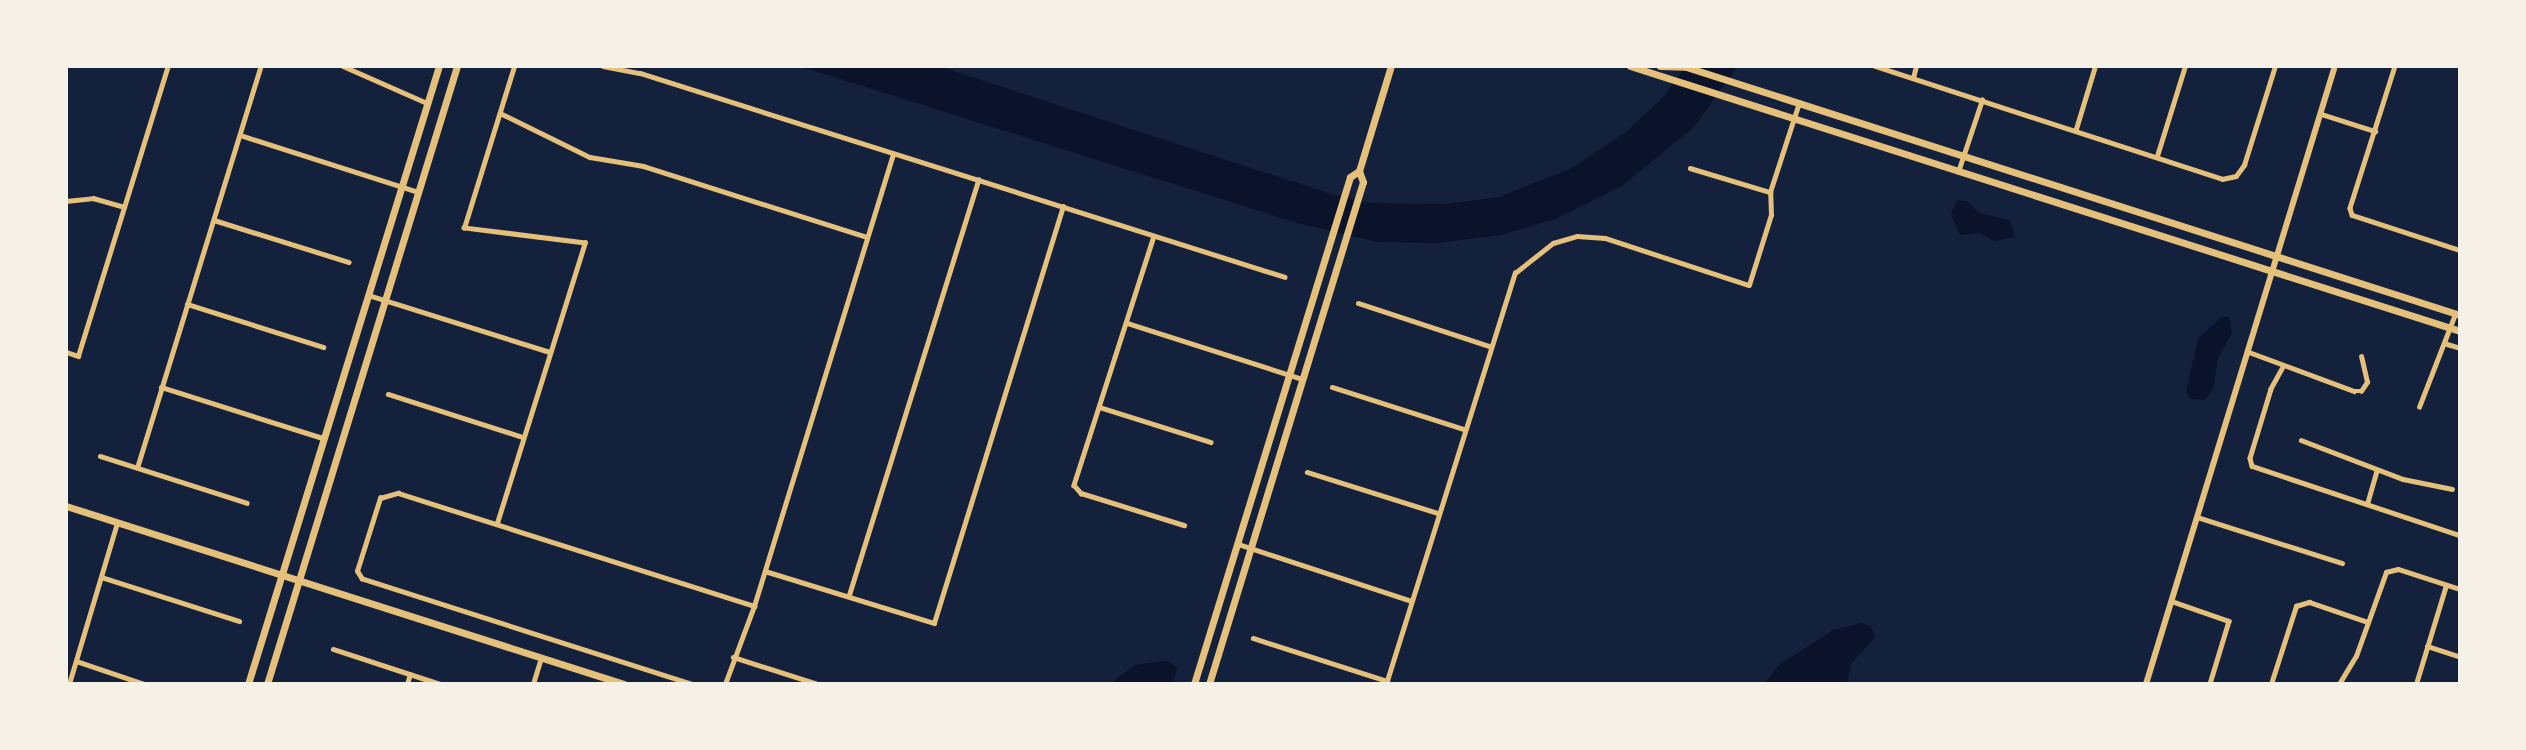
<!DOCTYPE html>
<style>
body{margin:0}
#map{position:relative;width:2526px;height:750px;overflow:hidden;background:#14213d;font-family:"Nunito Sans",sans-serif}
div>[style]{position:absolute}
.water>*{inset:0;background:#0b132b}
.minor>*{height:4.5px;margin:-2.25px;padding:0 2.25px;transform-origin:2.25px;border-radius:2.25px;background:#e5c07b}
.tertiary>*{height:6px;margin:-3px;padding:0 3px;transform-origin:3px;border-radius:3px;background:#e5c07b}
.secondary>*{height:7px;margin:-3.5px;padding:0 3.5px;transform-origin:3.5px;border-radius:3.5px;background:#e5c07b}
.primary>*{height:7px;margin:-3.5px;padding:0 3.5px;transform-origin:3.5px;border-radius:3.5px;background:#e5c07b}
span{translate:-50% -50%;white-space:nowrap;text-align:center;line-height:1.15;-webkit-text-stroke:7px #f6f1e7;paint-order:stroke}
.frame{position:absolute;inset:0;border:68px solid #f6f1e7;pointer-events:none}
</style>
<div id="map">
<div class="water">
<div style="clip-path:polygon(802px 67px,941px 67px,1328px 193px,1369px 203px,1446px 204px,1499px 197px,1572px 168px,1626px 132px,1664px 96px,1685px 67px,1737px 67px,1694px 127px,1622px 186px,1556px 219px,1501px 235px,1438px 243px,1377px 242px,1297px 223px)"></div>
<div style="clip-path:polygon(1957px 200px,1967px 201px,1979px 213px,2010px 220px,2015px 237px,1995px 241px,1979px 233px,1960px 235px,1951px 214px)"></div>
<div style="clip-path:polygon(2229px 316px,2232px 334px,2218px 358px,2213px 389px,2205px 400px,2190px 399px,2186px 391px,2198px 339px,2220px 318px)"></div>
<div style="clip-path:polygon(1861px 623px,1871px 626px,1875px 637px,1851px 664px,1847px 683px,1765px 683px,1779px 665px,1833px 630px)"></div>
<div style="clip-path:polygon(1166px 661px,1178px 667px,1173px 683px,1111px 683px,1135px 665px)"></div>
</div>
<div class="minor">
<div style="left:343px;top:66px;width:92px;rotate:23.8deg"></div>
<div style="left:603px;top:66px;width:38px;rotate:11deg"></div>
<div style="left:640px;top:73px;width:676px;rotate:17.55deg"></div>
<div style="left:1875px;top:66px;width:365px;rotate:18deg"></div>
<div style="left:2222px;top:179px;width:14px;rotate:-12deg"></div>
<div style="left:2236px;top:176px;width:14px;rotate:-54deg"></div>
<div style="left:2244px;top:165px;width:104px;rotate:-72.6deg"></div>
<div style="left:2395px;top:66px;width:149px;rotate:107.6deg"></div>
<div style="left:2350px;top:208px;width:7px;rotate:74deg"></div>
<div style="left:2352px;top:215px;width:114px;rotate:18deg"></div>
<div style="left:1913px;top:78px;width:12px;rotate:-76deg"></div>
<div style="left:500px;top:113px;width:100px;rotate:26.1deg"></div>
<div style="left:590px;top:157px;width:54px;rotate:9.6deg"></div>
<div style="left:643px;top:166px;width:235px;rotate:17.6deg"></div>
<div style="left:2321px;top:114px;width:57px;rotate:17.5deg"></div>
<div style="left:2076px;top:129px;width:66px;rotate:-73.2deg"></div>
<div style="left:240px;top:135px;width:188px;rotate:17.7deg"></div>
<div style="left:2157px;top:156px;width:94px;rotate:-72.7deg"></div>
<div style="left:1690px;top:168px;width:84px;rotate:16.7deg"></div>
<div style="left:1958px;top:172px;width:76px;rotate:-71.6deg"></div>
<div style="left:66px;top:201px;width:27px;rotate:-6deg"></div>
<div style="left:93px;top:198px;width:32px;rotate:16deg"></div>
<div style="left:214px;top:220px;width:141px;rotate:17.3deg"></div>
<div style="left:1154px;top:236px;width:262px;rotate:107.8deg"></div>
<div style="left:1074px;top:485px;width:11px;rotate:49deg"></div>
<div style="left:1081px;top:493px;width:108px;rotate:17.3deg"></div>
<div style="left:368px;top:295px;width:191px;rotate:17.4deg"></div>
<div style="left:1358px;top:303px;width:138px;rotate:18.2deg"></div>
<div style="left:187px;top:304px;width:143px;rotate:17.5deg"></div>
<div style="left:1127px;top:323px;width:184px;rotate:17.7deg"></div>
<div style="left:2444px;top:343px;width:17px;rotate:17deg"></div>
<div style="left:66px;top:352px;width:13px;rotate:18deg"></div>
<div style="left:78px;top:356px;width:304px;rotate:-72.8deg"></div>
<div style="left:2249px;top:352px;width:112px;rotate:20.4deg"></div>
<div style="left:2354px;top:391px;width:7px"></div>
<div style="left:2361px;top:391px;width:11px;rotate:-56deg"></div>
<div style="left:2367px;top:382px;width:26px;rotate:-103deg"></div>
<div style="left:2283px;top:367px;width:25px;rotate:119deg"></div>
<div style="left:2271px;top:389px;width:72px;rotate:106.9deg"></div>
<div style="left:2250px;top:458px;width:8px;rotate:76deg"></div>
<div style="left:2252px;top:466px;width:219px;rotate:18.4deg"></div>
<div style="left:161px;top:387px;width:170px;rotate:17.5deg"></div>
<div style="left:1332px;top:387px;width:139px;rotate:17.7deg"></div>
<div style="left:388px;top:394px;width:142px;rotate:17.7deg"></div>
<div style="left:1099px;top:407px;width:117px;rotate:17.4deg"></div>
<div style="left:2419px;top:407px;width:100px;rotate:-68.8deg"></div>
<div style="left:2301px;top:440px;width:109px;rotate:20.9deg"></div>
<div style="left:2403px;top:479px;width:50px;rotate:11.5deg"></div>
<div style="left:100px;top:456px;width:154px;rotate:17.7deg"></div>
<div style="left:137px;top:468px;width:421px;rotate:-72.9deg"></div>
<div style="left:1307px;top:472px;width:137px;rotate:17.4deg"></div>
<div style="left:2367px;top:504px;width:35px;rotate:-74deg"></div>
<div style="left:2200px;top:518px;width:149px;rotate:17.6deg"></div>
<div style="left:497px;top:523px;width:294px;rotate:-72.6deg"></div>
<div style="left:585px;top:243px;width:122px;rotate:-172.9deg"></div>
<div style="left:464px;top:228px;width:170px;rotate:-72.8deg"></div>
<div style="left:1238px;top:544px;width:182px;rotate:18.2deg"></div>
<div style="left:765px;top:571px;width:177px;rotate:17.1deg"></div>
<div style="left:934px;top:623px;width:436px;rotate:-72.8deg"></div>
<div style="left:101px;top:577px;width:145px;rotate:17.7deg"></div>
<div style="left:849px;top:595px;width:435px;rotate:-72.7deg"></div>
<div style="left:2174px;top:602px;width:58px;rotate:19.1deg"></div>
<div style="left:2229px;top:621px;width:66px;rotate:106.8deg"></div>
<div style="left:1253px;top:638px;width:141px;rotate:17.8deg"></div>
<div style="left:2427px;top:646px;width:35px;rotate:18deg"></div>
<div style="left:333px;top:649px;width:113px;rotate:18.1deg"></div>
<div style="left:733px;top:657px;width:89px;rotate:17.6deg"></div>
<div style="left:76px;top:661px;width:72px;rotate:18.7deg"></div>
<div style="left:69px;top:684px;width:168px;rotate:-73.4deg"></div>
<div style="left:407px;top:684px;width:10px;rotate:-73deg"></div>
<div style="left:533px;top:684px;width:27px;rotate:-73deg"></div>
<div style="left:691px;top:684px;width:345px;rotate:-162.3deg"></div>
<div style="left:362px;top:579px;width:9px;rotate:-122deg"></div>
<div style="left:357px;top:571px;width:77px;rotate:-72.5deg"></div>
<div style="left:380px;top:498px;width:19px;rotate:-16deg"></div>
<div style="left:398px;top:493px;width:374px;rotate:17.6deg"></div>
<div style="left:725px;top:684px;width:83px;rotate:-69.6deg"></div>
<div style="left:754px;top:606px;width:473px;rotate:-72.9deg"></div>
<div style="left:1386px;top:684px;width:431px;rotate:-72.6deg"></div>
<div style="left:1515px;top:273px;width:48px;rotate:-38.3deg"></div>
<div style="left:1553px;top:243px;width:25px;rotate:-16deg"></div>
<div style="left:1577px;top:236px;width:28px;rotate:4deg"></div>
<div style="left:1605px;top:238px;width:151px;rotate:18.1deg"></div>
<div style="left:1749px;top:285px;width:73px;rotate:-72.6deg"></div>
<div style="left:1771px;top:215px;width:23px;rotate:-92deg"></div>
<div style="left:1770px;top:192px;width:94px;rotate:-72deg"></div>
<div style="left:2271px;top:684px;width:82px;rotate:-72.2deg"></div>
<div style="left:2296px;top:606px;width:14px;rotate:-17deg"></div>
<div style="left:2309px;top:602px;width:62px;rotate:18.7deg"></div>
<div style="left:2339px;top:684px;width:33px;rotate:-59deg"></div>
<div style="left:2356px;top:656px;width:89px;rotate:-70.3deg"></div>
<div style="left:2386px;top:572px;width:12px;rotate:-14deg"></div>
<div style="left:2398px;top:569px;width:65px;rotate:17.9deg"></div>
<div style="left:2416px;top:684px;width:103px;rotate:-73.1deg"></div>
</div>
<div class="tertiary">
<div style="left:2146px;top:684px;width:646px;rotate:-73deg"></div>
</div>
<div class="secondary">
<div style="left:66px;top:506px;width:586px;rotate:17.69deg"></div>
<div style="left:248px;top:684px;width:647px;rotate:-72.83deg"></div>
<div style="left:267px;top:684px;width:647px;rotate:-72.91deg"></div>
<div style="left:1194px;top:684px;width:530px;rotate:-72.9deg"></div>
<div style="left:1350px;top:177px;width:11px;rotate:-34deg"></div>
<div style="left:1359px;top:171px;width:110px;rotate:-73.1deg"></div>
<div style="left:1209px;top:684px;width:525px;rotate:-72.95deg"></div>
<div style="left:1363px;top:182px;width:12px;rotate:-110deg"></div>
</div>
<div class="primary">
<div style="left:1630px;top:66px;width:871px;rotate:17.71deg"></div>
<div style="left:1660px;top:66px;width:25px;rotate:2deg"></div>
<div style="left:1683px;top:66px;width:816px;rotate:17.77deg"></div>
</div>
<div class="frame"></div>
</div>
